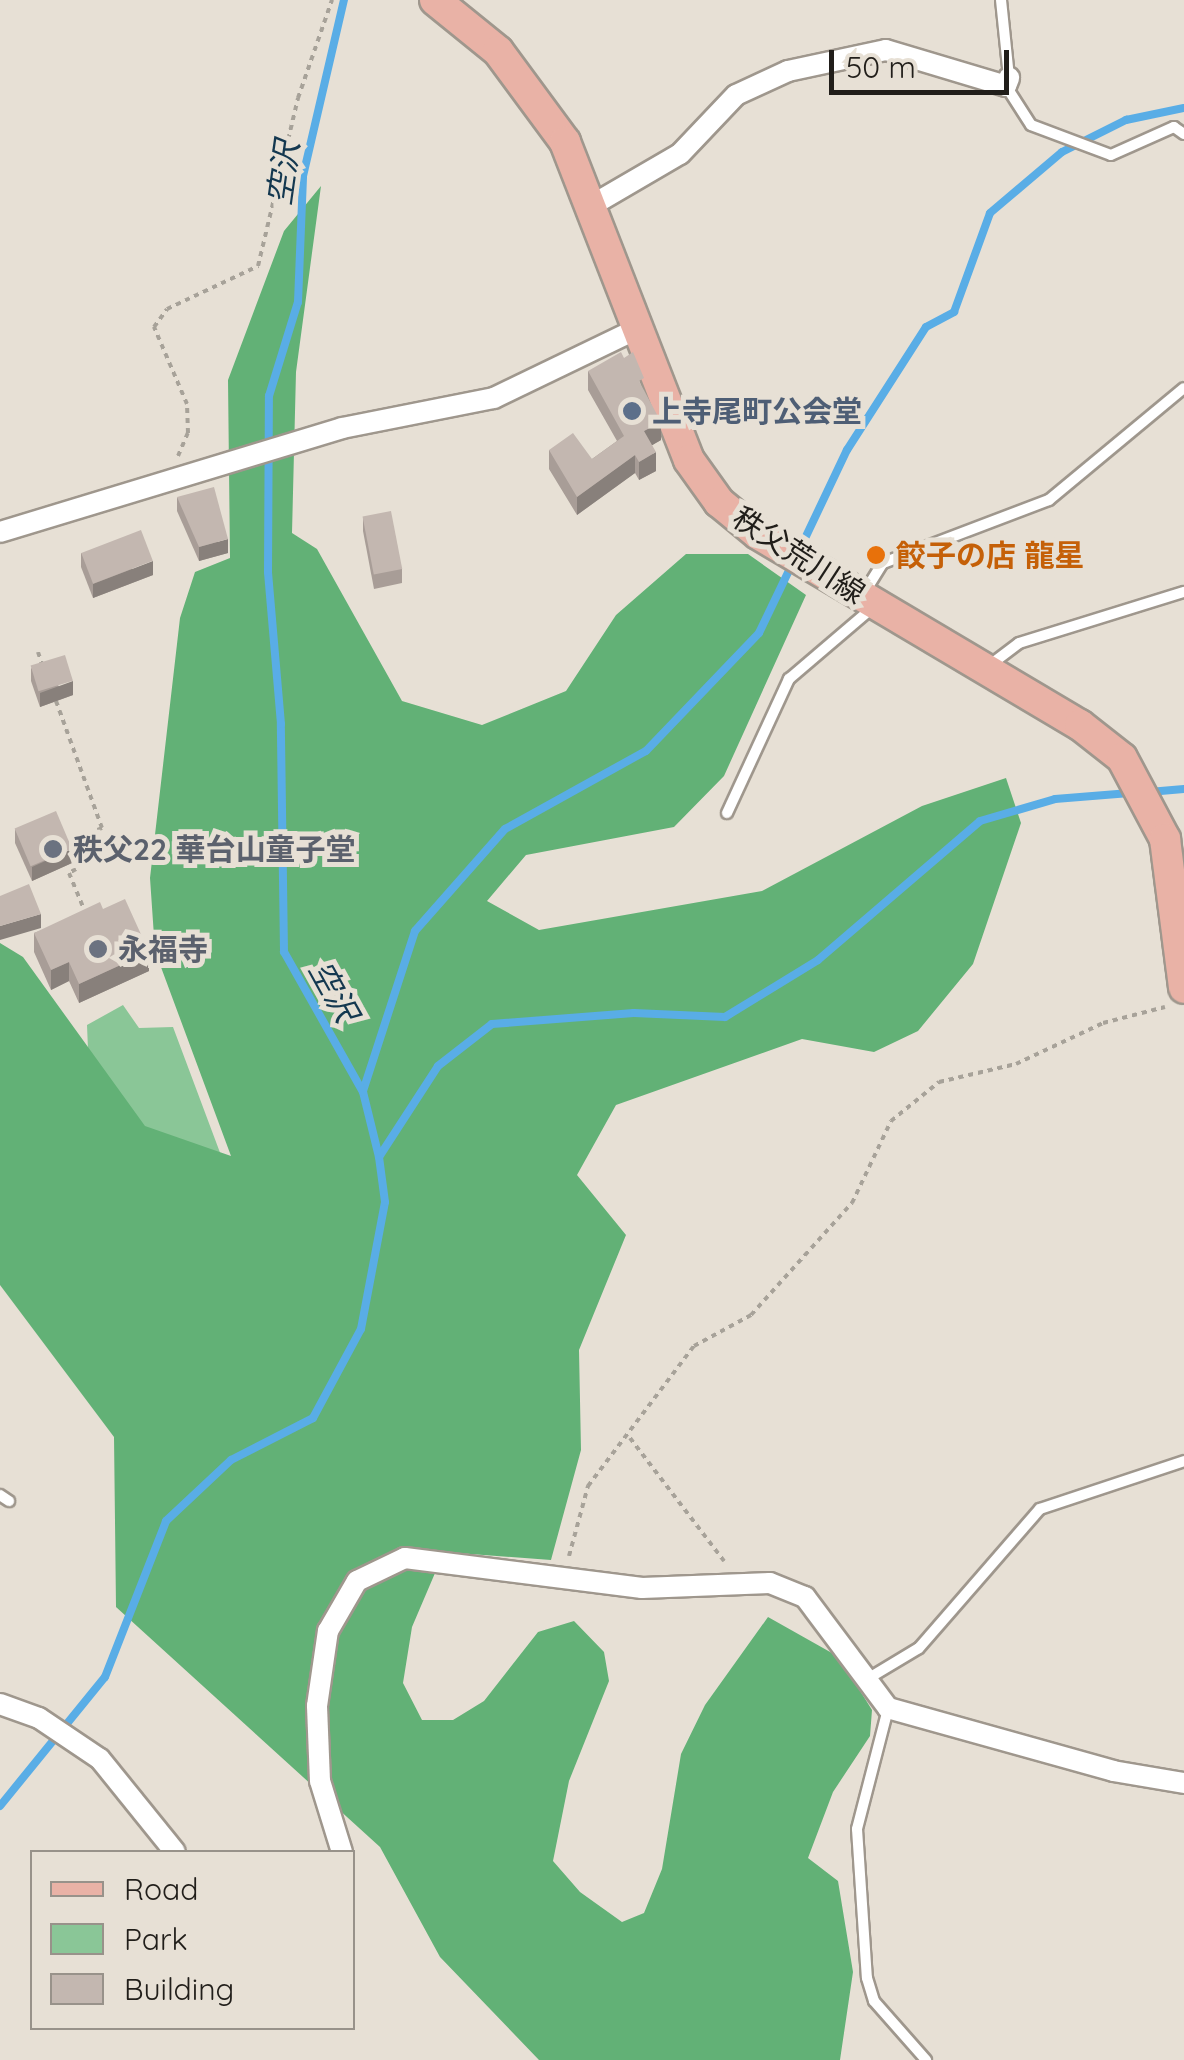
<!DOCTYPE html>
<meta charset="utf-8">
<style>
body{margin:0}
#map{position:relative;width:1184px;height:2060px;overflow:hidden;background:#e7e0d5;font-family:Quicksand,"Noto Sans JP",sans-serif}
div>[style]{position:absolute}
.green>*{inset:0;background:#8ac697}
.forest>*{inset:0;background:#62b176}
.stream>*{height:8px;margin:-4px;padding:0 4px;transform-origin:4px;border-radius:4px;background:#59ade6}
.path>*{height:4px;margin-top:-2px;transform-origin:0;background:repeating-linear-gradient(90deg,#a7a299 0 5px,transparent 0 10px)}
.roads{filter:drop-shadow(2px 0 #9f978d) drop-shadow(-2px 0 #9f978d) drop-shadow(0 2px #9f978d) drop-shadow(0 -2px #9f978d)}
.lane>*{height:10px;margin:-5px;padding:0 5px;transform-origin:5px;border-radius:5px;background:#fff}
.street>*{height:20px;margin:-10px;padding:0 10px;transform-origin:10px;border-radius:10px;background:#fff}
.primary>*{height:30px;margin:-15px;padding:0 15px;transform-origin:15px;border-radius:15px;background:#e9b2a6}
.wall>*{inset:0;background:#a89d97}
.shaded-wall>*{inset:0;background:#88807b}
.building>*{inset:0;background:#c3b7b0;transform-origin:0 0}
.dots>*{width:28px;height:28px;translate:-50% -50%;box-sizing:border-box;border:5px solid #e7e0d5;border-radius:50%}
span{translate:-50% -50%;white-space:nowrap;text-align:center;line-height:1.15;-webkit-text-stroke:10px #e7e0d5;paint-order:stroke}
.service-label{font-size:30px;color:#4e5e75;font-weight:700}
.left{translate:0 -50%;text-align:left}
.street-label{font-size:30px;color:#211e1a}
.food-label{font-size:30px;color:#c56008;font-weight:700}
.worship-label{font-size:30px;color:#5b616d;font-weight:700}
.water-label{font-size:32px;color:#143850;font-style:italic}
.legend{position:absolute;left:30px;top:1850px;width:325px;height:180px;box-sizing:border-box;background:#e7e0d5;border:2px solid #98928a;margin:0;padding:12px 18px;list-style:none;font-size:30px;color:#211e1a}
.legend li{display:flex;align-items:center;gap:20px;height:50px}
.legend b{width:50px;border:2px solid #98928a}
.scale{position:absolute;left:829px;top:50px;width:180px;height:45px;box-sizing:border-box;border:5px solid #211e1a;border-top:0;padding-left:12px;font-size:30px;line-height:35px;white-space:nowrap;color:#211e1a;-webkit-text-stroke:8px #e7e0d5;paint-order:stroke}
</style>
<div id="map">
<div class="green">
<div style="clip-path:polygon(123px 1005px,139px 1028px,173px 1027px,231px 1182px,228px 1258px,89px 1075px,87px 1025px)"></div>
</div>
<div class="forest">
<div style="clip-path:polygon(321px 186px,296px 372px,292px 533px,317px 549px,402px 701px,482px 725px,566px 691px,616px 615px,686px 554px,748px 554px,806px 595px,724px 776px,674px 827px,526px 855px,487px 901px,539px 930px,762px 891px,922px 806px,1006px 778px,1021px 823px,973px 964px,918px 1031px,874px 1052px,802px 1039px,616px 1105px,577px 1175px,626px 1235px,579px 1350px,581px 1450px,551px 1560px,444px 1552px,412px 1627px,403px 1683px,422px 1720px,453px 1720px,484px 1701px,538px 1632px,574px 1621px,604px 1652px,609px 1681px,569px 1781px,553px 1861px,580px 1892px,622px 1922px,644px 1913px,662px 1869px,681px 1754px,705px 1705px,768px 1617px,839px 1657px,872px 1710px,870px 1736px,833px 1792px,808px 1858px,838px 1881px,853px 1972px,840px 2060px,539px 2060px,440px 1957px,380px 1847px,116px 1607px,114px 1437px,0 1285px,0 943px,23px 957px,145px 1126px,231px 1156px,155px 951px,150px 878px,180px 618px,195px 572px,230px 558px,228px 380px,284px 231px)"></div>
</div>
<div class="stream">
<div style="left:799px;top:551px;width:112px;rotate:-64.6deg"></div>
<div style="left:847px;top:450px;width:146px;rotate:-57.3deg"></div>
<div style="left:926px;top:327px;width:32px;rotate:-28deg"></div>
<div style="left:954px;top:312px;width:105px;rotate:-70deg"></div>
<div style="left:990px;top:213px;width:94px;rotate:-40.3deg"></div>
<div style="left:1062px;top:152px;width:72px;rotate:-26.6deg"></div>
<div style="left:1126px;top:120px;width:59px;rotate:-11.7deg"></div>
<div style="left:1149px;top:792px;width:35px;rotate:-5deg"></div>
<div style="left:363px;top:1091px;width:168px;rotate:-72deg"></div>
<div style="left:415px;top:931px;width:136px;rotate:-48.6deg"></div>
<div style="left:505px;top:829px;width:161px;rotate:-29deg"></div>
<div style="left:646px;top:751px;width:163px;rotate:-46.2deg"></div>
<div style="left:759px;top:633px;width:76px;rotate:-64.4deg"></div>
<div style="left:379px;top:1157px;width:108px;rotate:-57deg"></div>
<div style="left:438px;top:1066px;width:68px;rotate:-37.9deg"></div>
<div style="left:492px;top:1024px;width:142px;rotate:-4.4deg"></div>
<div style="left:634px;top:1013px;width:91px;rotate:2.5deg"></div>
<div style="left:725px;top:1017px;width:109px;rotate:-31.5deg"></div>
<div style="left:818px;top:960px;width:213px;rotate:-40.6deg"></div>
<div style="left:980px;top:821px;width:78px;rotate:-16.3deg"></div>
<div style="left:1055px;top:799px;width:75px;rotate:-4.6deg"></div>
<div style="left:0;top:1806px;width:166px;rotate:-50.9deg"></div>
<div style="left:105px;top:1677px;width:168px;rotate:-68.6deg"></div>
<div style="left:166px;top:1521px;width:89px;rotate:-43.2deg"></div>
<div style="left:231px;top:1460px;width:92px;rotate:-27.1deg"></div>
<div style="left:313px;top:1418px;width:101px;rotate:-61.7deg"></div>
<div style="left:361px;top:1329px;width:129px;rotate:-79.3deg"></div>
<div style="left:385px;top:1202px;width:45px;rotate:-97.6deg"></div>
<div style="left:379px;top:1157px;width:67px;rotate:-103.8deg"></div>
<div style="left:363px;top:1092px;width:161px;rotate:-119.4deg"></div>
<div style="left:284px;top:952px;width:228px;rotate:-90.8deg"></div>
<div style="left:281px;top:724px;width:153px;rotate:-94.9deg"></div>
<div style="left:268px;top:572px;width:176px;rotate:-89.7deg"></div>
<div style="left:269px;top:396px;width:98px;rotate:-72.9deg"></div>
<div style="left:298px;top:302px;width:126px;rotate:-87.7deg"></div>
<div style="left:303px;top:176px;width:181px;rotate:-76.9deg"></div>
</div>
<div class="path">
<div style="left:178px;top:456px;width:25px;rotate:-67deg"></div>
<div style="left:188px;top:433px;width:29px;rotate:-92deg"></div>
<div style="left:187px;top:404px;width:84px;rotate:-113.2deg"></div>
<div style="left:154px;top:327px;width:22px;rotate:-54deg"></div>
<div style="left:167px;top:309px;width:101px;rotate:-25.3deg"></div>
<div style="left:258px;top:266px;width:173px;rotate:-76.6deg"></div>
<div style="left:298px;top:98px;width:104px;rotate:-70.9deg"></div>
<div style="left:38px;top:652px;width:16px;rotate:72deg"></div>
<div style="left:56px;top:701px;width:135px;rotate:70.1deg"></div>
<div style="left:102px;top:828px;width:41px;rotate:158.5deg"></div>
<div style="left:72px;top:841px;width:28px;rotate:82deg"></div>
<div style="left:76px;top:869px;width:8px;rotate:150deg"></div>
<div style="left:69px;top:873px;width:44px;rotate:67.5deg"></div>
<div style="left:630px;top:1438px;width:155px;rotate:52.6deg"></div>
<div style="left:569px;top:1556px;width:73px;rotate:-74.8deg"></div>
<div style="left:588px;top:1486px;width:176px;rotate:-52.9deg"></div>
<div style="left:694px;top:1346px;width:65px;rotate:-28.5deg"></div>
<div style="left:751px;top:1315px;width:151px;rotate:-48deg"></div>
<div style="left:852px;top:1203px;width:91px;rotate:-64.6deg"></div>
<div style="left:891px;top:1121px;width:62px;rotate:-39.1deg"></div>
<div style="left:939px;top:1082px;width:79px;rotate:-13.2deg"></div>
<div style="left:1016px;top:1064px;width:96px;rotate:-25.2deg"></div>
<div style="left:1103px;top:1023px;width:64px;rotate:-14.5deg"></div>
</div>
<div class="roads">
<div class="lane">
<div style="left:1001px;top:0;width:78px;rotate:84.1deg"></div>
<div style="left:1006px;top:86px;width:46px;rotate:57.3deg"></div>
<div style="left:1031px;top:125px;width:85px;rotate:20.6deg"></div>
<div style="left:1111px;top:155px;width:69px;rotate:-24deg"></div>
<div style="left:1174px;top:127px;width:12px;rotate:35deg"></div>
<div style="left:864px;top:593px;width:36px;rotate:-58deg"></div>
<div style="left:883px;top:563px;width:178px;rotate:-20.8deg"></div>
<div style="left:1049px;top:500px;width:175px;rotate:-39.7deg"></div>
<div style="left:990px;top:665px;width:36px;rotate:-37deg"></div>
<div style="left:1019px;top:643px;width:173px;rotate:-17.2deg"></div>
<div style="left:727px;top:813px;width:148px;rotate:-65.2deg"></div>
<div style="left:789px;top:679px;width:109px;rotate:-40.5deg"></div>
<div style="left:0;top:1495px;width:11px;rotate:34deg"></div>
<div style="left:869px;top:1678px;width:58px;rotate:-31deg"></div>
<div style="left:919px;top:1648px;width:184px;rotate:-49deg"></div>
<div style="left:1040px;top:1509px;width:152px;rotate:-18.4deg"></div>
<div style="left:888px;top:1709px;width:124px;rotate:104.5deg"></div>
<div style="left:857px;top:1829px;width:149px;rotate:86.2deg"></div>
<div style="left:867px;top:1978px;width:24px;rotate:73deg"></div>
<div style="left:874px;top:2001px;width:79px;rotate:48.6deg"></div>
</div>
<div class="street">
<div style="left:594px;top:204px;width:99px;rotate:-30.2deg"></div>
<div style="left:680px;top:154px;width:81px;rotate:-46.5deg"></div>
<div style="left:736px;top:95px;width:57px;rotate:-24.8deg"></div>
<div style="left:788px;top:71px;width:100px;rotate:-12.1deg"></div>
<div style="left:886px;top:50px;width:125px;rotate:16.7deg"></div>
<div style="left:1006px;top:86px;width:9px;rotate:-69deg"></div>
<div style="left:0;top:532px;width:357px;rotate:-16.9deg"></div>
<div style="left:342px;top:428px;width:155px;rotate:-11.2deg"></div>
<div style="left:494px;top:398px;width:159px;rotate:-25.8deg"></div>
<div style="left:0;top:1704px;width:41px;rotate:19.7deg"></div>
<div style="left:39px;top:1718px;width:73px;rotate:33.9deg"></div>
<div style="left:100px;top:1759px;width:119px;rotate:51.1deg"></div>
<div style="left:342px;top:1852px;width:74px;rotate:-107.2deg"></div>
<div style="left:320px;top:1781px;width:75px;rotate:-92.3deg"></div>
<div style="left:317px;top:1706px;width:76px;rotate:-81.7deg"></div>
<div style="left:328px;top:1631px;width:58px;rotate:-59.9deg"></div>
<div style="left:357px;top:1581px;width:53px;rotate:-25.6deg"></div>
<div style="left:405px;top:1558px;width:239px;rotate:7.2deg"></div>
<div style="left:642px;top:1588px;width:128px;rotate:-2.2deg"></div>
<div style="left:770px;top:1583px;width:38px;rotate:22deg"></div>
<div style="left:805px;top:1597px;width:139px;rotate:53.2deg"></div>
<div style="left:888px;top:1708px;width:234px;rotate:15.6deg"></div>
<div style="left:1113px;top:1771px;width:72px;rotate:9.6deg"></div>
</div>
<div class="primary">
<div style="left:435px;top:0;width:81px;rotate:39deg"></div>
<div style="left:498px;top:51px;width:113px;rotate:53.6deg"></div>
<div style="left:565px;top:142px;width:341px;rotate:68.7deg"></div>
<div style="left:689px;top:460px;width:52px;rotate:54.5deg"></div>
<div style="left:719px;top:502px;width:50px;rotate:39.4deg"></div>
<div style="left:758px;top:534px;width:374px;rotate:30.7deg"></div>
<div style="left:1080px;top:725px;width:53px;rotate:38.2deg"></div>
<div style="left:1122px;top:758px;width:92px;rotate:62deg"></div>
<div style="left:1165px;top:839px;width:150px;rotate:82.7deg"></div>
</div>
</div>
<div class="wall">
<div style="clip-path:polygon(588px 371px,644px 390px,661px 440px,652px 445px,656px 471px,639px 480px,635px 473px,577px 515px,549px 469px,549px 450px,592px 459px,617px 441px,588px 390px)"></div>
<div style="clip-path:polygon(177px 497px,228px 553px,199px 561px,177px 511px)"></div>
<div style="clip-path:polygon(363px 517px,402px 569px,402px 583px,374px 589px,363px 531px)"></div>
<div style="clip-path:polygon(81px 553px,153px 575px,93px 598px,81px 567px)"></div>
<div style="clip-path:polygon(31px 668px,73px 695px,40px 707px,31px 681px)"></div>
<div style="clip-path:polygon(15px 829px,72px 863px,32px 881px,15px 843px)"></div>
<div style="clip-path:polygon(103px 909px,149px 971px,79px 1003px,69px 981px,51px 990px,34px 952px,34px 933px)"></div>
</div>
<div class="shaded-wall">
<div style="clip-path:polygon(661px 422px,661px 440px,644px 450px,644px 431px)"></div>
<div style="clip-path:polygon(656px 452px,656px 471px,639px 480px,639px 462px)"></div>
<div style="clip-path:polygon(635px 455px,635px 473px,577px 515px,577px 497px)"></div>
<div style="clip-path:polygon(228px 539px,228px 553px,199px 561px,199px 547px)"></div>
<div style="clip-path:polygon(153px 561px,153px 575px,93px 598px,93px 584px)"></div>
<div style="clip-path:polygon(73px 681px,73px 695px,40px 707px,40px 693px)"></div>
<div style="clip-path:polygon(72px 849px,72px 863px,32px 881px,32px 867px)"></div>
<div style="clip-path:polygon(41px 914px,41px 928px,0 940px,0 926px)"></div>
<div style="clip-path:polygon(149px 952px,149px 971px,79px 1003px,79px 984px)"></div>
<div style="clip-path:polygon(69px 962px,69px 981px,51px 990px,51px 970px)"></div>
</div>
<div class="building">
<div style="clip-path:polygon(621px 352px,624px 358px,633px 352px,644px 378px,639px 381px,661px 422px,644px 431px,656px 452px,639px 462px,635px 455px,577px 497px,549px 450px,573px 433px,592px 459px,624px 436px,588px 371px)"></div>
<div style="clip-path:polygon(214px 487px,228px 539px,199px 547px,177px 497px)"></div>
<div style="left:391px;top:511px;width:59px;height:29px;rotate:79deg"></div>
<div style="left:141px;top:530px;width:33px;height:64px;rotate:69deg"></div>
<div style="left:65px;top:655px;width:27px;height:36px;rotate:73deg"></div>
<div style="left:56px;top:811px;width:41px;height:45px;rotate:67deg"></div>
<div style="clip-path:polygon(29px 884px,41px 914px,0 926px,0 896px)"></div>
<div style="clip-path:polygon(125px 899px,149px 952px,79px 984px,69px 962px,51px 970px,34px 933px,100px 902px,103px 909px)"></div>
</div>
<div class="dots">
<div style="left:632px;top:411px;background:#5c6f8a"></div>
<div style="left:876px;top:555px;background:#e8710a"></div>
<div style="left:53px;top:849px;background:#6b7280"></div>
<div style="left:98px;top:949px;background:#6b7280"></div>
</div>
<div class="service-label">
<span class="left" style="left:652px;top:411px">上寺尾町公会堂</span>
</div>
<div class="street-label">
<span style="left:799px;top:555px;rotate:33deg">秩父荒川線</span>
</div>
<div class="food-label">
<span class="left" style="left:896px;top:555px">餃子の店 龍星</span>
</div>
<div class="worship-label">
<span class="left" style="left:73px;top:849px">秩父22 華台山童子堂</span>
<span class="left" style="left:118px;top:949px">永福寺</span>
</div>
<div class="water-label">
<span style="left:283px;top:173px;rotate:-82deg">空沢</span>
<span style="left:334px;top:991px;rotate:61deg">空沢</span>
</div>
<ul class="legend">
<li><b style="height:12px;background:#e9b2a6"></b>Road</li>
<li><b style="height:28px;background:#8ac697"></b>Park</li>
<li><b style="height:28px;background:#c3b7b0"></b>Building</li>
</ul>
<div class="scale">50 m</div>
</div>
